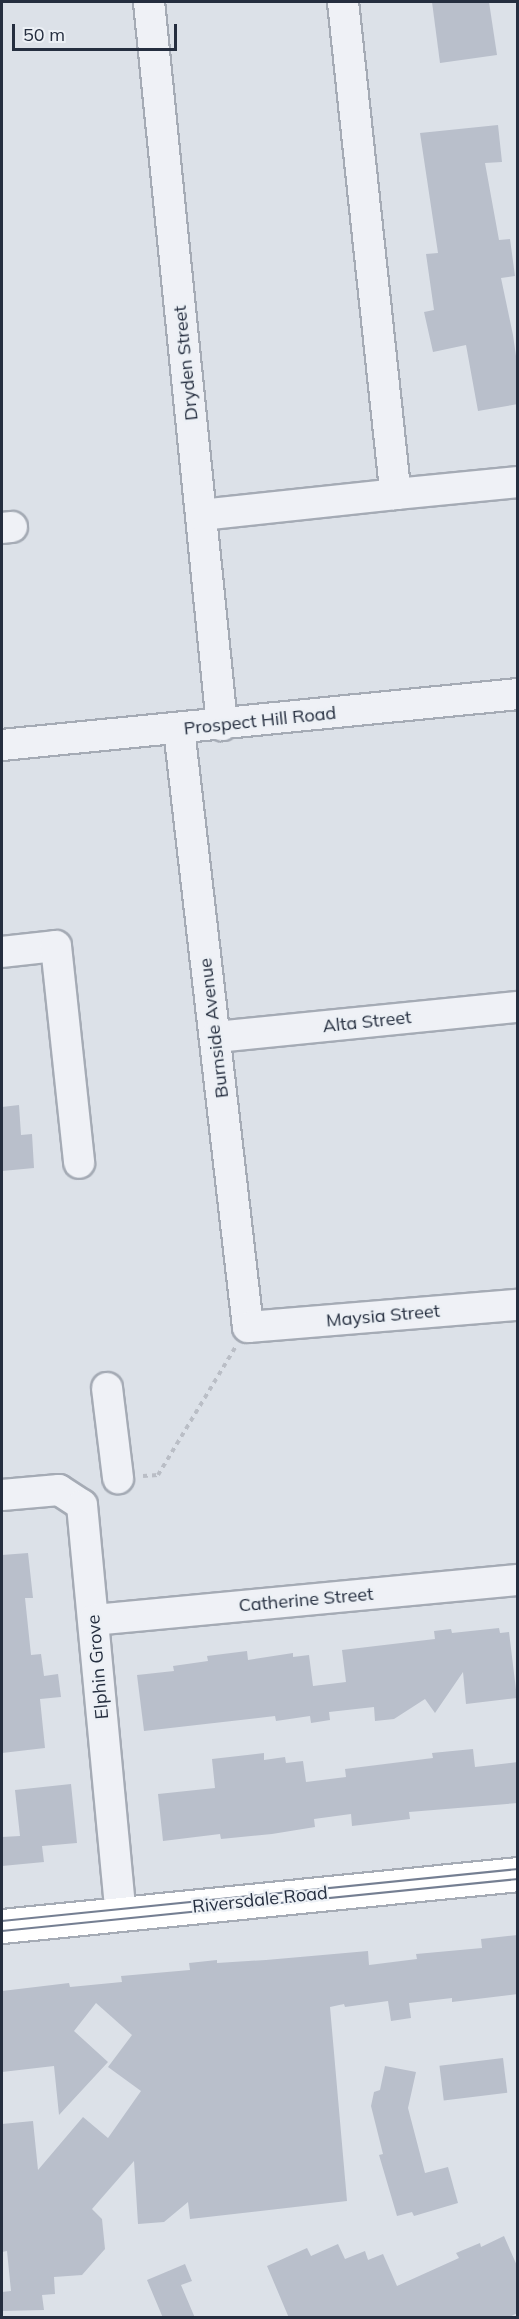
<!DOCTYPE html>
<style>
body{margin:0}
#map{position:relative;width:519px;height:2319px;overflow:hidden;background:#dce1e8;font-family:Mulish,sans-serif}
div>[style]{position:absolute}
.building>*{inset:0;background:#b9bfcb;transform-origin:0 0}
.path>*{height:4px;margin-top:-2px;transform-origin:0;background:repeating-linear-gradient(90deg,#babec6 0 4.5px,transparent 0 9px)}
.roads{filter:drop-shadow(2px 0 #a5abb5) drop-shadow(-2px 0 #a5abb5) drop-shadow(0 2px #a5abb5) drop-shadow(0 -2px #a5abb5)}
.minor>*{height:30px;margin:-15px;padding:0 15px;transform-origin:15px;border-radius:15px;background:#eff1f6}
.major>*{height:33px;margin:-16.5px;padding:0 16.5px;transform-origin:16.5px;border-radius:16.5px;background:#fff}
.tram>*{height:1.5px;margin:-0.75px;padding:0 0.75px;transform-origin:0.75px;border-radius:0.75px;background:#757f92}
span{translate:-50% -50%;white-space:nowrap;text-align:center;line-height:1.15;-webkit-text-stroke:4.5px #ecf0f5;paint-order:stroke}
.street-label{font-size:18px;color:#252e3f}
.frame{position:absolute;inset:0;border:3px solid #252e3f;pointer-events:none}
.scale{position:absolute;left:12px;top:24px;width:165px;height:27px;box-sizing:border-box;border:3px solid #252e3f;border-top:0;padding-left:8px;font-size:18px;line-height:21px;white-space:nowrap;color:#252e3f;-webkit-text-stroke:4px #ecf0f5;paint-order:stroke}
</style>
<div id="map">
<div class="building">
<div style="clip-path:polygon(432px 2px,489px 2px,497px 55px,440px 63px)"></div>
<div style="clip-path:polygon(498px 125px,502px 162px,485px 163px,499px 240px,510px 239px,515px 276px,501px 278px,513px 335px,518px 370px,518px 404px,478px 411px,466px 345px,433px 352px,424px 312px,434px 310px,426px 254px,438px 253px,420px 133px)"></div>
<div style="clip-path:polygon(19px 1105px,21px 1135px,32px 1134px,34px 1168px,2px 1171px,2px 1107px)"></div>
<div style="clip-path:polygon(28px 1553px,33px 1598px,25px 1598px,31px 1655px,41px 1654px,44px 1676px,58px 1674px,61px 1697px,40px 1699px,45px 1748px,2px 1753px,2px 1555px)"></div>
<div style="clip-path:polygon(499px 1628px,500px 1633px,509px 1632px,517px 1698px,466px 1704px,463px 1672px,435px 1713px,425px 1699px,394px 1719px,375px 1721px,374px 1707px,329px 1712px,330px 1720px,311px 1723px,310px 1716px,276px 1721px,275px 1716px,144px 1731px,137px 1675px,174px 1671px,173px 1666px,208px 1661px,207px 1656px,247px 1651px,248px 1660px,293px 1653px,293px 1657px,309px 1655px,313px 1686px,346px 1682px,342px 1650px,435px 1639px,434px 1631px,451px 1629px,452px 1633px)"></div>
<div style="clip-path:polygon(473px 1749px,475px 1767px,518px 1762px,518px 1803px,409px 1812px,410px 1819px,352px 1826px,351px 1814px,314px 1819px,315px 1827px,272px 1834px,221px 1839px,220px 1834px,163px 1841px,158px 1794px,215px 1788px,212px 1759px,264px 1753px,264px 1760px,285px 1757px,286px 1763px,303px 1761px,306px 1782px,346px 1777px,345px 1769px,433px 1758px,432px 1753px)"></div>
<div style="clip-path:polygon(71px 1784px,77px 1843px,42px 1846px,44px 1862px,2px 1866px,2px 1837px,20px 1836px,15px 1790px)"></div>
<div style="clip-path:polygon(518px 1935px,518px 1994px,452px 2002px,452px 1998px,409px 2003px,411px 2018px,391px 2021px,388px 2001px,345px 2007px,344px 2004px,330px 2007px,347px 2201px,190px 2219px,188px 2202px,164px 2222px,138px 2224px,134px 2161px,92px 2209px,102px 2219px,105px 2249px,82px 2275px,54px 2277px,55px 2294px,42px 2295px,44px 2310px,2px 2311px,2px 2292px,11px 2291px,7px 2251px,2px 2252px,2px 2124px,33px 2121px,38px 2170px,83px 2117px,108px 2138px,141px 2091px,108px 2067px,132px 2035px,96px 2003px,74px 2031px,108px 2062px,59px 2115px,54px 2066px,2px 2072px,2px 1991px,69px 1983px,70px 1987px,122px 1982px,121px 1976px,190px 1970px,189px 1963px,217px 1960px,217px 1963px,266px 1960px,368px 1951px,369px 1965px,417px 1959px,416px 1954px,482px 1948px,481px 1939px)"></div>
<div style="left:503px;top:2058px;width:35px;height:64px;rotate:83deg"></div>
<div style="clip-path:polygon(385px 2066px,416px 2072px,408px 2108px,425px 2173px,448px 2167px,458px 2203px,414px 2216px,412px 2212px,397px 2216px,379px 2155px,383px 2154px,371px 2106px,374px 2092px,380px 2090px)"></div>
<div style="clip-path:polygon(504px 2236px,518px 2268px,518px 2313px,507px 2318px,289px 2318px,267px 2266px,307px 2248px,311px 2256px,338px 2244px,345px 2259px,365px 2251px,368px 2260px,383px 2254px,397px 2286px,459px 2258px,456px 2253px,480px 2243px,481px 2247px)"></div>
<div style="clip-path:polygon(185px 2264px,192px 2281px,181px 2285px,195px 2318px,163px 2318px,147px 2280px)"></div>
</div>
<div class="path">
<div style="left:143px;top:1476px;width:15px;rotate:-4deg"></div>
<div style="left:158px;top:1475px;width:149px;rotate:-58.8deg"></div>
</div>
<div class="roads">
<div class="minor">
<div style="left:149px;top:2px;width:727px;rotate:84.23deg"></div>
<div style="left:343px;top:2px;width:495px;rotate:83.9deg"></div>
<div style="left:396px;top:494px;width:123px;rotate:-5.6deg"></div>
<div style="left:201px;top:515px;width:196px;rotate:-6.1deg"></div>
<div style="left:2px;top:528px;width:10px;rotate:-6deg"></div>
<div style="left:179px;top:729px;width:602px;rotate:83.42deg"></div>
<div style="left:248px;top:1327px;width:271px;rotate:-4.7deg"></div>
<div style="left:2px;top:745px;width:519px;rotate:-5.64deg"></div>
<div style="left:2px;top:952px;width:54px;rotate:-6.3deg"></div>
<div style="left:56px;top:946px;width:218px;rotate:83.9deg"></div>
<div style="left:216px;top:1037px;width:303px;rotate:-5.7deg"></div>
<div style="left:107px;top:1388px;width:91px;rotate:83deg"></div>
<div style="left:2px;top:1495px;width:57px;rotate:-5deg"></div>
<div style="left:59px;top:1490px;width:27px;rotate:33deg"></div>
<div style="left:82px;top:1505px;width:411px;rotate:84.6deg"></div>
<div style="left:94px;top:1620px;width:426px;rotate:-5.4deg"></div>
</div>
<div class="major">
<div style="left:2px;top:1926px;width:519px;rotate:-5.75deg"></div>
</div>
</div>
<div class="tram">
<div style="left:2px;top:1921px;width:519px;rotate:-5.75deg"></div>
<div style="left:2px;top:1931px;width:519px;rotate:-5.75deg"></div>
</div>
<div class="street-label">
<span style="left:186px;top:363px;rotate:-96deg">Dryden Street</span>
<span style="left:260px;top:721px;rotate:-6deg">Prospect Hill Road</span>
<span style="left:367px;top:1022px;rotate:-6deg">Alta Street</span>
<span style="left:214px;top:1028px;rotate:-97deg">Burnside Avenue</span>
<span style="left:383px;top:1316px;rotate:-5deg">Maysia Street</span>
<span style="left:306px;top:1600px;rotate:-5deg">Catherine Street</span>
<span style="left:98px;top:1667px;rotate:-95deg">Elphin Grove</span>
<span style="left:260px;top:1900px;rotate:-6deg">Riversdale Road</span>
</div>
<div class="frame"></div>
<div class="scale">50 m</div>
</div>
